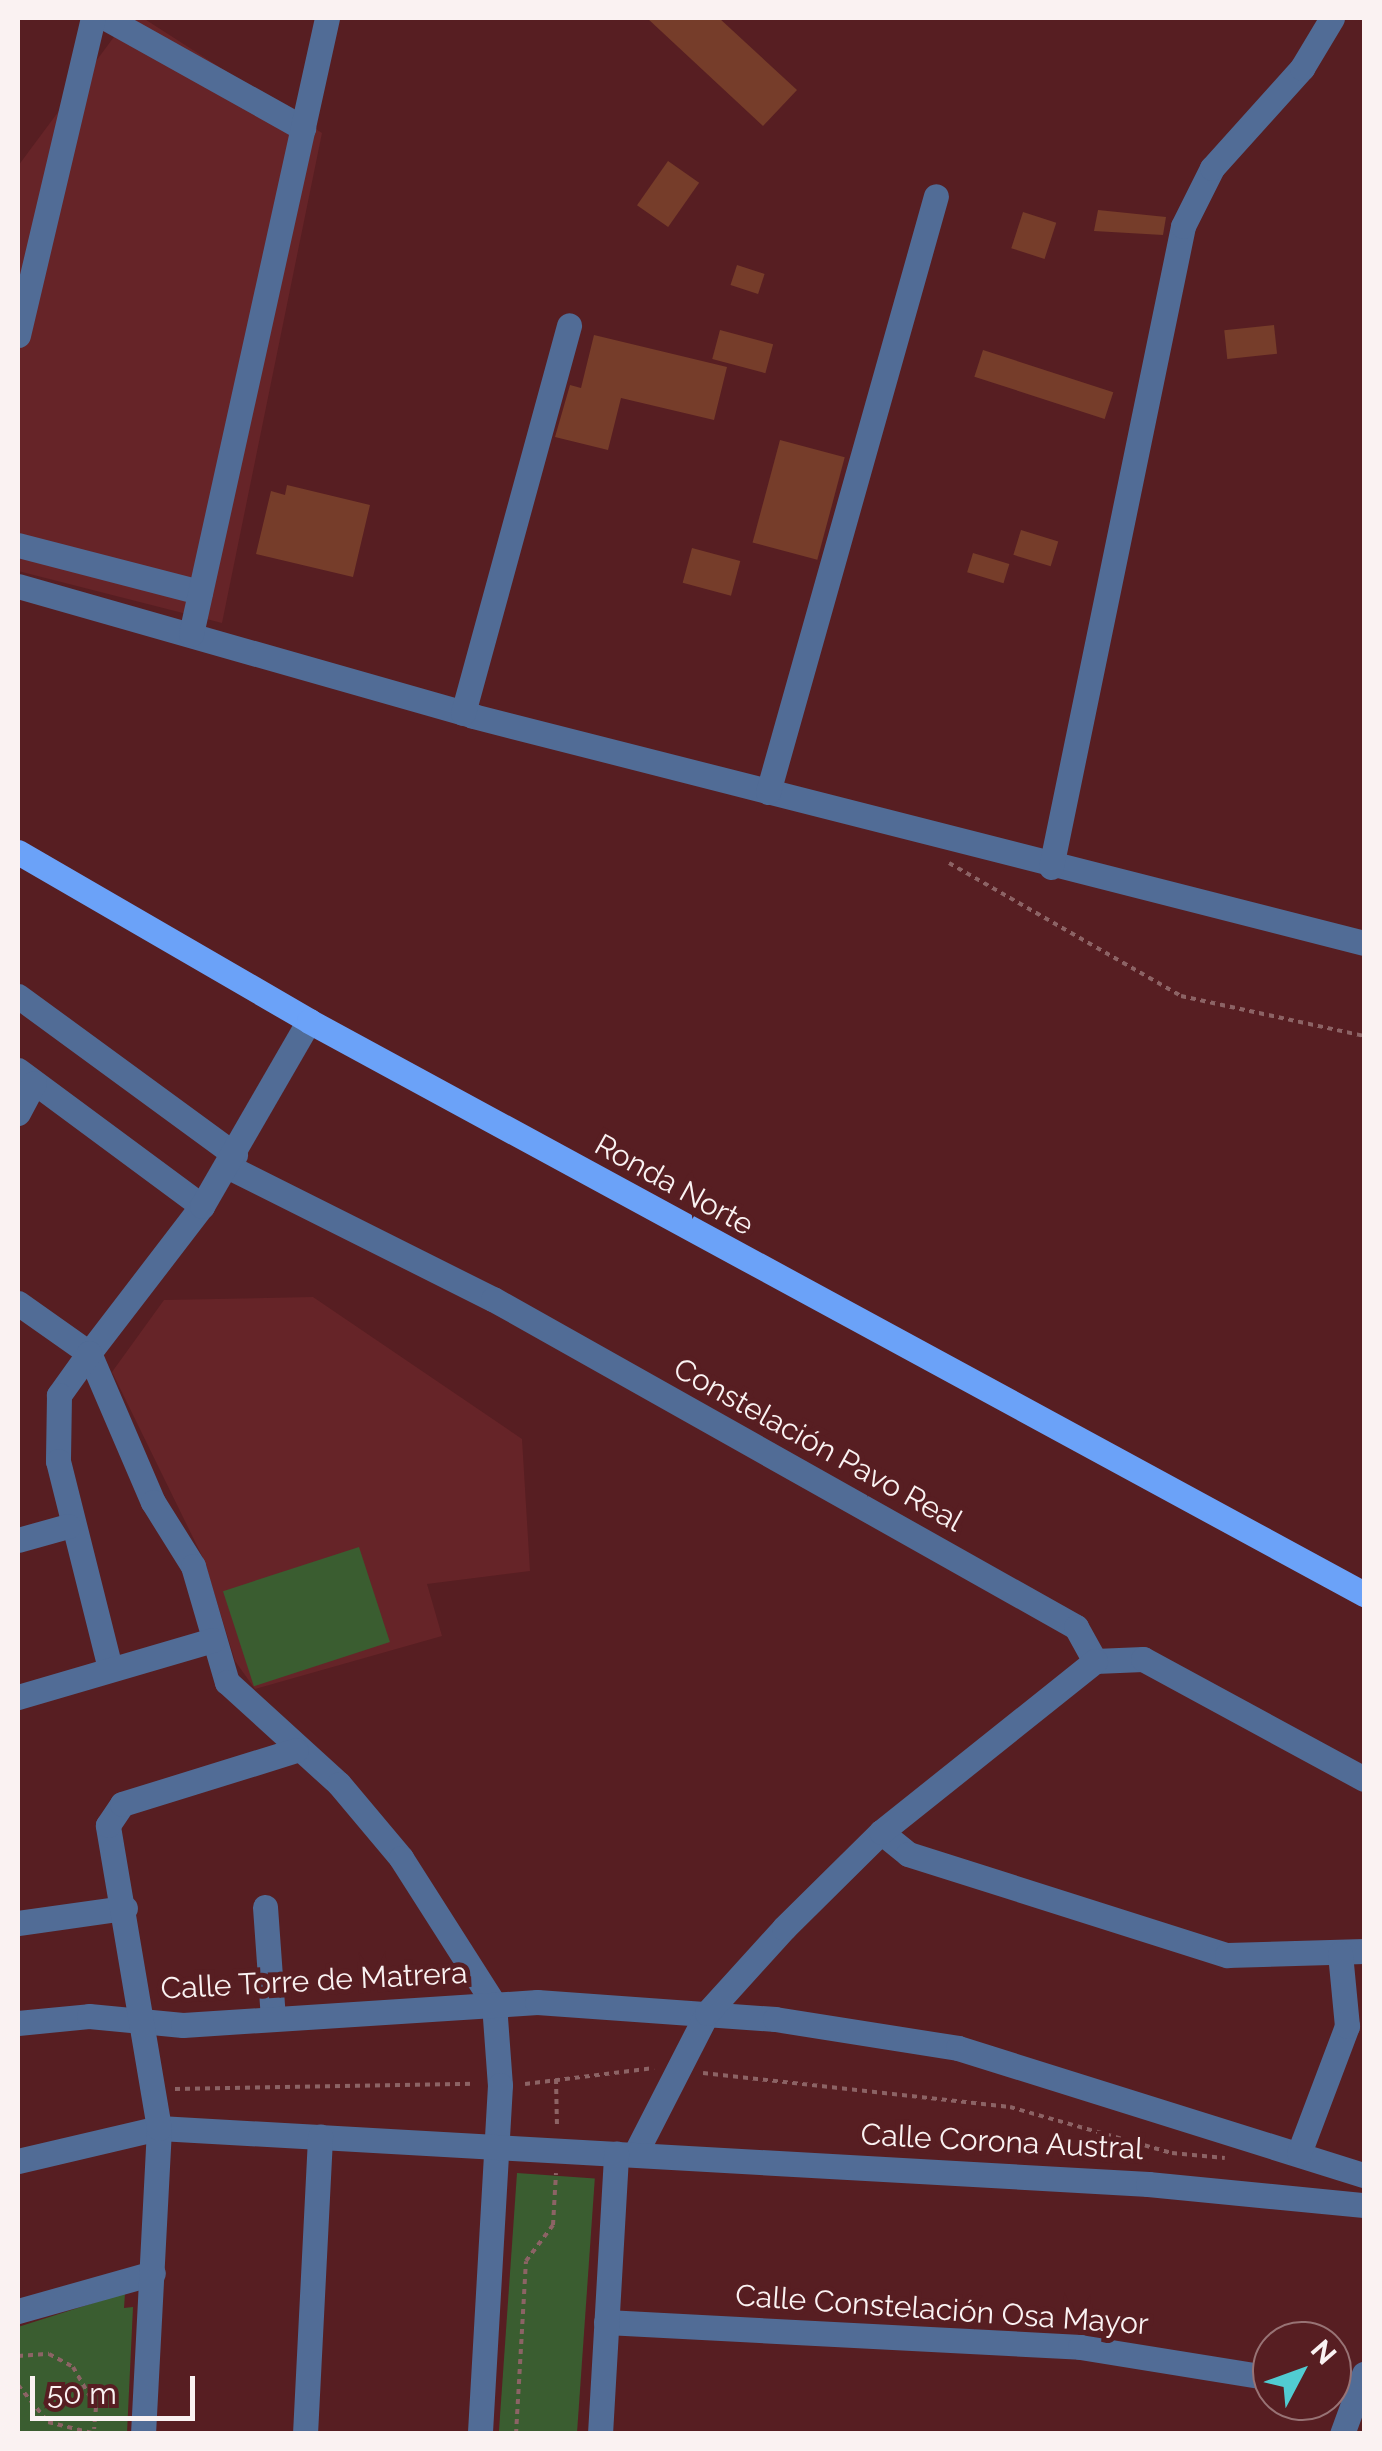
<!DOCTYPE html>
<meta charset="utf-8">
<style>
body{margin:0}
#map{position:relative;width:1382px;height:2451px;overflow:hidden;background:#571e22;font-family:Raleway,sans-serif}
div>[style]{position:absolute}
.built>*{inset:0;background:#662428}
.green>*{inset:0;background:#3a5d30;transform-origin:0 0}
.building>*{inset:0;background:#763d2a;transform-origin:0 0}
.path>*{height:4px;margin-top:-2px;transform-origin:0;background:repeating-linear-gradient(90deg,#8c6365 0 5px,transparent 0 10px)}
.minor>*{height:25px;margin:-12.5px;padding:0 12.5px;transform-origin:12.5px;border-radius:12.5px;background:#516c96}
.major>*{height:25px;margin:-12.5px;padding:0 12.5px;transform-origin:12.5px;border-radius:12.5px;background:#6ba2f8}
span{translate:-50% -50%;white-space:nowrap;text-align:center;line-height:1.15;-webkit-text-stroke:10px #571e22;paint-order:stroke}
.street-label{font-size:30px;color:#faf2f2}
.frame{position:absolute;inset:0;border:20px solid #faf2f2;pointer-events:none}
.north{position:absolute;left:1252px;top:2321px;width:100px;height:100px;box-sizing:border-box;background:#571e22;border:2px solid #987375;border-radius:50%;rotate:49deg;font-size:28px;font-weight:700;line-height:40px;text-align:center;color:#faf2f2}
.north::after{content:'';display:block;margin:auto;width:35px;height:45px;background:#51ccd2;clip-path:polygon(50% 0,100% 100%,50% 72%,0 100%)}
.scale{position:absolute;left:30px;top:2376px;width:165px;height:45px;box-sizing:border-box;border:5px solid #faf2f2;border-top:0;padding-left:12px;font-size:30px;line-height:35px;white-space:nowrap;color:#faf2f2;-webkit-text-stroke:8px #571e22;paint-order:stroke}
</style>
<div id="map">
<div class="built">
<div style="clip-path:polygon(128px 18px,143px 18px,322px 133px,222px 623px,18px 571px,18px 166px)"></div>
<div style="clip-path:polygon(313px 1297px,522px 1439px,530px 1571px,427px 1584px,442px 1636px,255px 1689px,235px 1661px,204px 1560px,112px 1372px,164px 1300px)"></div>
</div>
<div class="green">
<div style="left:359px;top:1547px;width:100px;height:143px;rotate:72deg"></div>
<div style="left:517px;top:2173px;width:78px;height:260px;rotate:4deg"></div>
<div style="clip-path:polygon(125px 2293px,124px 2308px,133px 2307px,127px 2433px,18px 2434px,18px 2327px)"></div>
</div>
<div class="building">
<div style="clip-path:polygon(647px 18px,719px 18px,797px 90px,763px 126px)"></div>
<div style="left:668px;top:161px;width:38px;height:54px;rotate:35deg"></div>
<div style="clip-path:polygon(1098px 210px,1166px 217px,1163px 235px,1094px 231px)"></div>
<div style="left:1023px;top:212px;width:35px;height:38px;rotate:18deg"></div>
<div style="left:737px;top:265px;width:29px;height:21px;rotate:18deg"></div>
<div style="left:1274px;top:325px;width:29px;height:50px;rotate:84deg"></div>
<div style="left:720px;top:330px;width:55px;height:30px;rotate:15deg"></div>
<div style="clip-path:polygon(594px 335px,727px 367px,714px 420px,621px 398px,608px 450px,555px 437px,570px 385px,581px 388px)"></div>
<div style="left:983px;top:350px;width:137px;height:28px;rotate:18deg"></div>
<div style="left:780px;top:440px;width:67px;height:106px;rotate:15deg"></div>
<div style="clip-path:polygon(287px 485px,370px 505px,353px 577px,256px 554px,271px 491px,285px 495px)"></div>
<div style="left:1021px;top:530px;width:39px;height:26px;rotate:17deg"></div>
<div style="left:692px;top:548px;width:50px;height:36px;rotate:15deg"></div>
<div style="left:973px;top:553px;width:38px;height:20px;rotate:17deg"></div>
</div>
<div class="path">
<div style="left:949px;top:863px;width:267px;rotate:29.8deg"></div>
<div style="left:1181px;top:996px;width:187px;rotate:12.3deg"></div>
<div style="left:703px;top:2073px;width:309px;rotate:6.3deg"></div>
<div style="left:1010px;top:2107px;width:168px;rotate:15.9deg"></div>
<div style="left:1172px;top:2153px;width:53px;rotate:5.4deg"></div>
<div style="left:556px;top:2079px;width:49px;rotate:88.8deg"></div>
<div style="left:525px;top:2084px;width:130px;rotate:-7.1deg"></div>
<div style="left:175px;top:2089px;width:300px;rotate:-1deg"></div>
<div style="left:18px;top:2356px;width:31px;rotate:-4deg"></div>
<div style="left:49px;top:2354px;width:27px;rotate:28deg"></div>
<div style="left:73px;top:2367px;width:46px;rotate:60.1deg"></div>
<div style="left:96px;top:2407px;width:22px;rotate:95deg"></div>
<div style="left:18px;top:2385px;width:48px;rotate:51deg"></div>
<div style="left:48px;top:2422px;width:49px;rotate:14deg"></div>
<div style="left:516px;top:2434px;width:173px;rotate:-86.7deg"></div>
<div style="left:526px;top:2261px;width:45px;rotate:-53.1deg"></div>
<div style="left:553px;top:2225px;width:52px;rotate:-86.7deg"></div>
</div>
<div class="minor">
<div style="left:106px;top:18px;width:226px;rotate:29.2deg"></div>
<div style="left:18px;top:335px;width:326px;rotate:-76.7deg"></div>
<div style="left:18px;top:545px;width:188px;rotate:14.5deg"></div>
<div style="left:18px;top:586px;width:473px;rotate:15.9deg"></div>
<div style="left:473px;top:716px;width:919px;rotate:14.29deg"></div>
<div style="left:191px;top:634px;width:631px;rotate:-77.55deg"></div>
<div style="left:463px;top:713px;width:402px;rotate:-74.7deg"></div>
<div style="left:768px;top:792px;width:619px;rotate:-74.26deg"></div>
<div style="left:1051px;top:867px;width:654px;rotate:-78.36deg"></div>
<div style="left:1183px;top:226px;width:65px;rotate:-63.4deg"></div>
<div style="left:1212px;top:168px;width:135px;rotate:-48deg"></div>
<div style="left:1302px;top:68px;width:58px;rotate:-59deg"></div>
<div style="left:18px;top:996px;width:269px;rotate:36.2deg"></div>
<div style="left:18px;top:1070px;width:229px;rotate:36.5deg"></div>
<div style="left:18px;top:1113px;width:34px;rotate:-62deg"></div>
<div style="left:227px;top:1166px;width:297px;rotate:26.6deg"></div>
<div style="left:493px;top:1299px;width:669px;rotate:29.36deg"></div>
<div style="left:1076px;top:1627px;width:39px;rotate:61deg"></div>
<div style="left:1095px;top:1661px;width:48px;rotate:-2.4deg"></div>
<div style="left:1143px;top:1659px;width:251px;rotate:28.5deg"></div>
<div style="left:18px;top:1303px;width:87px;rotate:35.2deg"></div>
<div style="left:89px;top:1353px;width:185px;rotate:-52.5deg"></div>
<div style="left:202px;top:1206px;width:214px;rotate:-60deg"></div>
<div style="left:89px;top:1353px;width:162px;rotate:66.8deg"></div>
<div style="left:153px;top:1502px;width:75px;rotate:58deg"></div>
<div style="left:193px;top:1566px;width:121px;rotate:73.7deg"></div>
<div style="left:227px;top:1682px;width:151px;rotate:42.3deg"></div>
<div style="left:339px;top:1784px;width:97px;rotate:50deg"></div>
<div style="left:401px;top:1858px;width:173px;rotate:57.5deg"></div>
<div style="left:494px;top:2004px;width:81px;rotate:85.8deg"></div>
<div style="left:500px;top:2085px;width:350px;rotate:93.3deg"></div>
<div style="left:89px;top:1353px;width:52px;rotate:125.5deg"></div>
<div style="left:59px;top:1395px;width:66px;rotate:90.9deg"></div>
<div style="left:58px;top:1461px;width:213px;rotate:75.9deg"></div>
<div style="left:18px;top:1540px;width:52px;rotate:-15.6deg"></div>
<div style="left:18px;top:1697px;width:203px;rotate:-16.3deg"></div>
<div style="left:881px;top:1832px;width:35px;rotate:39deg"></div>
<div style="left:908px;top:1854px;width:335px;rotate:17.6deg"></div>
<div style="left:1227px;top:1955px;width:137px;rotate:-1.7deg"></div>
<div style="left:265px;top:1907px;width:112px;rotate:85.9deg"></div>
<div style="left:18px;top:1923px;width:108px;rotate:-8deg"></div>
<div style="left:18px;top:2023px;width:71px;rotate:-5.6deg"></div>
<div style="left:89px;top:2016px;width:94px;rotate:5.5deg"></div>
<div style="left:183px;top:2025px;width:355px;rotate:-3.7deg"></div>
<div style="left:537px;top:2002px;width:239px;rotate:4.1deg"></div>
<div style="left:775px;top:2019px;width:185px;rotate:9deg"></div>
<div style="left:958px;top:2048px;width:425px;rotate:17.4deg"></div>
<div style="left:1299px;top:2153px;width:136px;rotate:-69.3deg"></div>
<div style="left:1347px;top:2026px;width:73px;rotate:-95.5deg"></div>
<div style="left:635px;top:2154px;width:158px;rotate:-62.9deg"></div>
<div style="left:707px;top:2013px;width:115px;rotate:-47.8deg"></div>
<div style="left:784px;top:1928px;width:136px;rotate:-44.7deg"></div>
<div style="left:881px;top:1832px;width:274px;rotate:-38.6deg"></div>
<div style="left:18px;top:2161px;width:145px;rotate:-13.2deg"></div>
<div style="left:159px;top:2128px;width:991px;rotate:3.24deg"></div>
<div style="left:1148px;top:2184px;width:217px;rotate:5.6deg"></div>
<div style="left:18px;top:2311px;width:140px;rotate:-15.7deg"></div>
<div style="left:606px;top:2322px;width:475px;rotate:3deg"></div>
<div style="left:1080px;top:2347px;width:194px;rotate:9.2deg"></div>
<div style="left:143px;top:2434px;width:306px;rotate:-87deg"></div>
<div style="left:159px;top:2128px;width:307px;rotate:-99.6deg"></div>
<div style="left:108px;top:1825px;width:25px;rotate:-56deg"></div>
<div style="left:122px;top:1804px;width:182px;rotate:-17.2deg"></div>
<div style="left:305px;top:2434px;width:298px;rotate:-87.1deg"></div>
<div style="left:600px;top:2434px;width:281px;rotate:-86.7deg"></div>
<div style="left:1342px;top:2434px;width:64px;rotate:-69.9deg"></div>
</div>
<div class="major">
<div style="left:18px;top:852px;width:337px;rotate:30.1deg"></div>
<div style="left:309px;top:1021px;width:1201px;rotate:28.51deg"></div>
</div>
<div class="street-label">
<span style="left:674px;top:1185px;rotate:29deg">Ronda Norte</span>
<span style="left:818px;top:1445px;rotate:29deg">Constelación Pavo Real</span>
<span style="left:314px;top:1981px;rotate:-3deg">Calle Torre de Matrera</span>
<span style="left:1002px;top:2142px;rotate:3deg">Calle Corona Austral</span>
<span style="left:942px;top:2310px;rotate:4deg">Calle Constelación Osa Mayor</span>
</div>
<div class="frame"></div>
<div class="north">N</div>
<div class="scale">50 m</div>
</div>
